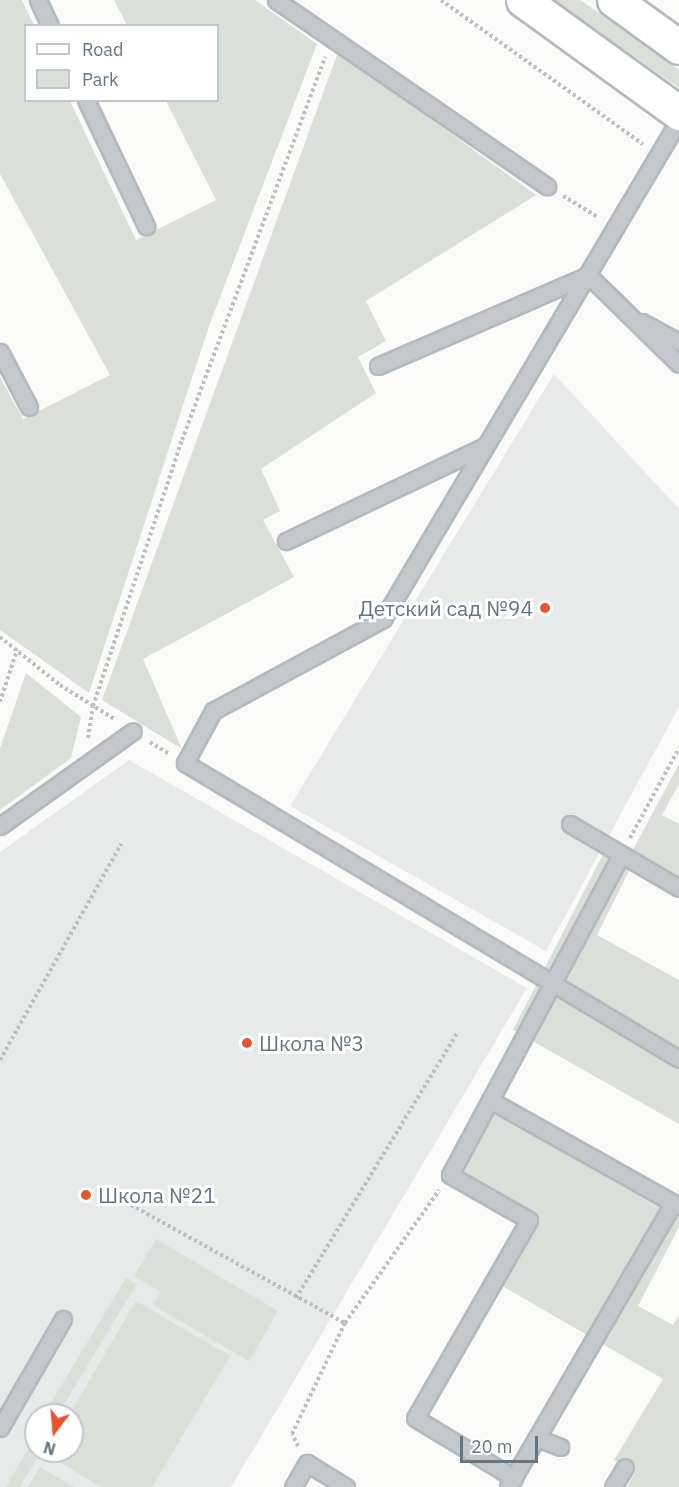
<!DOCTYPE html>
<meta charset="utf-8">
<style>
body{margin:0}
#map{position:relative;width:679px;height:1487px;overflow:hidden;background:#fafaf8;font-family:"IBM Plex Sans",sans-serif}
div>[style]{position:absolute}
.built>*{inset:0;background:#e8e9e9}
.green>*{inset:0;background:#dadfd7;transform-origin:0 0}
.path>*{height:4px;margin-top:-2px;transform-origin:0;background:repeating-linear-gradient(90deg,#bbbfc2 0 3px,transparent 0 6px)}
.roads{filter:drop-shadow(2px 0 #b3babf) drop-shadow(-2px 0 #b3babf) drop-shadow(0 2px #b3babf) drop-shadow(0 -2px #b3babf)}
.service>*{height:15px;margin:-7.5px;padding:0 7.5px;transform-origin:7.5px;border-radius:7.5px;background:#c3c8cc}
.secondary>*{height:33px;margin:-16.5px;padding:0 16.5px;transform-origin:16.5px;border-radius:16.5px;background:#fff}
.dots>*{width:16px;height:16px;translate:-50% -50%;box-sizing:border-box;border:3px solid #fff;border-radius:50%}
span{translate:-50% -50%;white-space:nowrap;text-align:center;line-height:1.15;-webkit-text-stroke:6px #fff;paint-order:stroke}
.poi-label{font-size:21px;color:#657683}
.right{translate:-100% -50%;text-align:right}
.left{translate:0 -50%;text-align:left}
.legend{position:absolute;left:24px;top:24px;width:195px;height:78px;box-sizing:border-box;background:#fff;border:2px solid #c1c8cd;margin:0;padding:8px 10px;list-style:none;font-size:18px;color:#657683}
.legend li{display:flex;align-items:center;gap:12px;height:30px}
.legend b{width:30px;border:2px solid #c1c8cd}
.north{position:absolute;left:24px;top:1403px;width:60px;height:60px;box-sizing:border-box;background:#fff;border:2px solid #c1c8cd;border-radius:50%;rotate:196deg;font-size:16px;font-weight:700;line-height:24px;text-align:center;color:#657683}
.north::after{content:'';display:block;margin:auto;width:21px;height:27px;background:#e4572e;clip-path:polygon(50% 0,100% 100%,50% 72%,0 100%)}
.scale{position:absolute;left:460px;top:1436px;width:78px;height:27px;box-sizing:border-box;border:3px solid #657683;border-top:0;padding-left:8px;font-size:18px;line-height:21px;white-space:nowrap;color:#657683;-webkit-text-stroke:4px #fff;paint-order:stroke}
</style>
<div id="map">
<div class="built">
<div style="clip-path:polygon(554px 374px,679px 509px,679px 707px,546px 951px,290px 806px)"></div>
<div style="clip-path:polygon(evenodd,129px 760px,527px 988px,231px 1487px,0 1487px,0 852px,129px 760px,36px 1415px,72px 1415px,72px 1451px,36px 1451px,36px 1415px)"></div>
</div>
<div class="green">
<div style="clip-path:polygon(0 0,22px 0,34px 25px,26px 26px,26px 100px,70px 101px,136px 240px,216px 200px,166px 101px,218px 100px,218px 26px,127px 25px,114px 0,255px 0,317px 44px,209px 326px,89px 693px,0 630px,0 377px,23px 419px,110px 375px,0 174px)"></div>
<div style="clip-path:polygon(553px 0,580px 0,617px 25px,679px 70px,679px 88px)"></div>
<div style="clip-path:polygon(338px 52px,536px 195px,366px 301px,386px 341px,358px 357px,376px 393px,261px 469px,280px 511px,263px 520px,294px 577px,143px 659px,182px 749px,102px 700px)"></div>
<div style="clip-path:polygon(26px 673px,81px 717px,71px 758px,0 810px,0 748px)"></div>
<div style="clip-path:polygon(679px 764px,679px 784px,662px 815px,679px 824px,679px 883px,630px 855px)"></div>
<div style="clip-path:polygon(605px 850px,631px 867px,597px 935px,679px 980px,679px 1124px,513px 1030px)"></div>
<div style="clip-path:polygon(492px 1106px,679px 1212px,679px 1227px,638px 1306px,673px 1325px,679px 1315px,679px 1487px,627px 1487px,635px 1473px,614px 1460px,663px 1379px,497px 1283px,533px 1219px,456px 1174px)"></div>
<div style="clip-path:polygon(156px 1239px,278px 1311px,249px 1361px,153px 1305px,161px 1292px,134px 1276px)"></div>
<div style="left:126px;top:1278px;width:12px;height:158px;rotate:31deg"></div>
<div style="clip-path:polygon(136px 1301px,230px 1356px,152px 1487px,101px 1487px,46px 1454px,72px 1451px,69px 1415px)"></div>
<div style="clip-path:polygon(36px 1435px,36px 1451px,41px 1451px,20px 1487px,6px 1487px)"></div>
<div style="clip-path:polygon(40px 1467px,74px 1487px,28px 1487px)"></div>
</div>
<div class="path">
<div style="left:441px;top:0;width:248px;rotate:35.5deg"></div>
<div style="left:563px;top:196px;width:41px;rotate:31deg"></div>
<div style="left:0;top:637px;width:77px;rotate:38.7deg"></div>
<div style="left:60px;top:685px;width:66px;rotate:32deg"></div>
<div style="left:0;top:702px;width:55px;rotate:-71.9deg"></div>
<div style="left:88px;top:738px;width:32px;rotate:-81deg"></div>
<div style="left:93px;top:706px;width:280px;rotate:-71.5deg"></div>
<div style="left:182px;top:440px;width:409px;rotate:-69.5deg"></div>
<div style="left:150px;top:742px;width:22px;rotate:32deg"></div>
<div style="left:630px;top:838px;width:102px;rotate:-61.4deg"></div>
<div style="left:0;top:1060px;width:248px;rotate:-60.7deg"></div>
<div style="left:131px;top:1205px;width:244px;rotate:28.9deg"></div>
<div style="left:296px;top:1298px;width:310px;rotate:-58.7deg"></div>
<div style="left:298px;top:1446px;width:13px;rotate:-117deg"></div>
<div style="left:292px;top:1434px;width:123px;rotate:-64.5deg"></div>
<div style="left:345px;top:1323px;width:163px;rotate:-54.7deg"></div>
</div>
<div class="roads">
<div class="service">
<div style="left:38px;top:0;width:29px;rotate:65deg"></div>
<div style="left:276px;top:0;width:329px;rotate:34.5deg"></div>
<div style="left:86px;top:100px;width:140px;rotate:64.5deg"></div>
<div style="left:679px;top:120px;width:580px;rotate:120.68deg"></div>
<div style="left:383px;top:619px;width:193px;rotate:151.6deg"></div>
<div style="left:213px;top:711px;width:59px;rotate:118.3deg"></div>
<div style="left:185px;top:763px;width:576px;rotate:30.93deg"></div>
<div style="left:588px;top:275px;width:127px;rotate:44.4deg"></div>
<div style="left:642px;top:322px;width:42px;rotate:28.4deg"></div>
<div style="left:0;top:352px;width:62px;rotate:62.2deg"></div>
<div style="left:378px;top:366px;width:229px;rotate:-23.4deg"></div>
<div style="left:286px;top:541px;width:221px;rotate:-25.5deg"></div>
<div style="left:570px;top:824px;width:126px;rotate:30.4deg"></div>
<div style="left:0;top:826px;width:163px;rotate:-35.5deg"></div>
<div style="left:621px;top:855px;width:278px;rotate:118.1deg"></div>
<div style="left:490px;top:1100px;width:217px;rotate:29.3deg"></div>
<div style="left:490px;top:1100px;width:85px;rotate:118.1deg"></div>
<div style="left:450px;top:1175px;width:91px;rotate:29.7deg"></div>
<div style="left:529px;top:1220px;width:228px;rotate:119.9deg"></div>
<div style="left:415px;top:1418px;width:116px;rotate:31.2deg"></div>
<div style="left:0;top:1428px;width:126px;rotate:-60deg"></div>
<div style="left:537px;top:1438px;width:25px;rotate:21deg"></div>
<div style="left:293px;top:1487px;width:28px;rotate:-60deg"></div>
<div style="left:307px;top:1463px;width:46px;rotate:31.6deg"></div>
<div style="left:508px;top:1487px;width:328px;rotate:-59.8deg"></div>
<div style="left:613px;top:1487px;width:23px;rotate:-59deg"></div>
</div>
<div class="secondary">
<div style="left:523px;top:0;width:193px;rotate:35.9deg"></div>
<div style="left:614px;top:0;width:80px;rotate:35.9deg"></div>
</div>
</div>
<div class="dots">
<div style="left:545px;top:608px;background:#e4572e"></div>
<div style="left:247px;top:1043px;background:#e4572e"></div>
<div style="left:86px;top:1195px;background:#e4572e"></div>
</div>
<div class="poi-label">
<span class="right" style="left:533px;top:608px">Детский сад №94</span>
<span class="left" style="left:259px;top:1043px">Школа №3</span>
<span class="left" style="left:98px;top:1195px">Школа №21</span>
</div>
<ul class="legend">
<li><b style="height:8px;background:#fff"></b>Road</li>
<li><b style="height:16px;background:#dadfd7"></b>Park</li>
</ul>
<div class="north">N</div>
<div class="scale">20 m</div>
</div>
